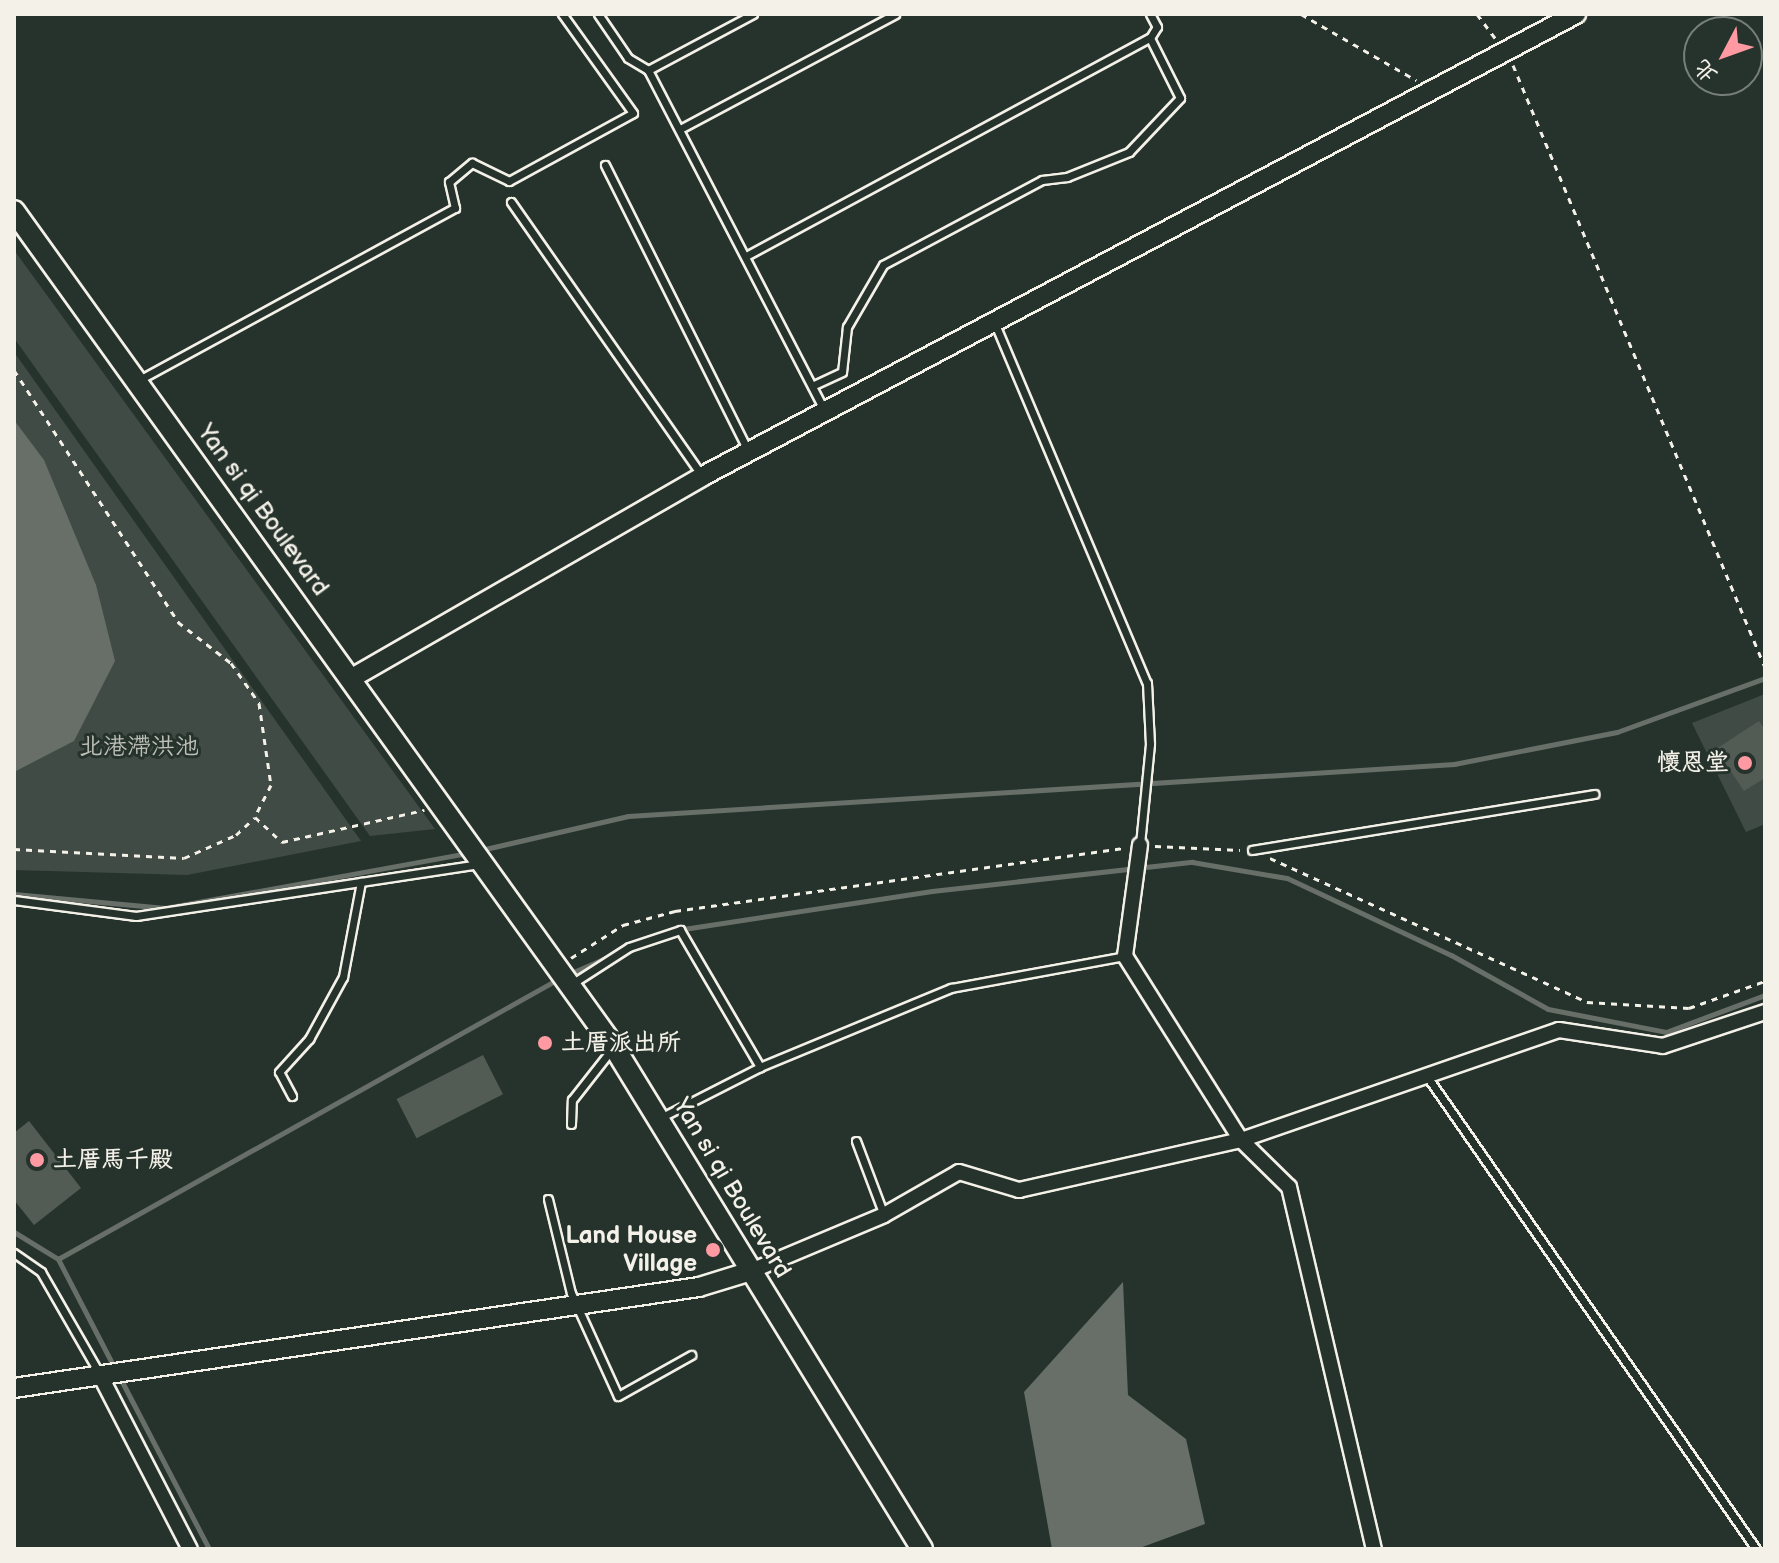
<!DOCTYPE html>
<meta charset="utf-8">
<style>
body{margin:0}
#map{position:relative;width:1779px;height:1563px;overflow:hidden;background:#26332d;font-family:"Balsamiq Sans","LXGW WenKai TC",sans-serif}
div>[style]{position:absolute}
.green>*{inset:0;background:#414b45}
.water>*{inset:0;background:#676f68}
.stream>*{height:5px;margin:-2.5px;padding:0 2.5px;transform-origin:2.5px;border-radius:2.5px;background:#676f68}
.building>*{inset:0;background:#525c55;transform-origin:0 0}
.path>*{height:3px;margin-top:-1.5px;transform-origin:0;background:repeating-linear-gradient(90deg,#f4f1e8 0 6px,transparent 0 12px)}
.roads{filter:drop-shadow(2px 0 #f4f1e8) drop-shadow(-2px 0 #f4f1e8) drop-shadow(0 2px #f4f1e8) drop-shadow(0 -2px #f4f1e8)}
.service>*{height:7px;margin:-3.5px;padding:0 3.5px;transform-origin:3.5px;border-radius:3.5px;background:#26332d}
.minor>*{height:14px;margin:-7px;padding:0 7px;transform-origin:7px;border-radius:7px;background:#26332d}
.tertiary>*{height:18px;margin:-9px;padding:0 9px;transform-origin:9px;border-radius:9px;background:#26332d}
.secondary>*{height:20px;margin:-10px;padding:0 10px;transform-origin:10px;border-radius:10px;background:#26332d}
.dots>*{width:22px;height:22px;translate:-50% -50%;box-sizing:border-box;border:4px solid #26332d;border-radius:50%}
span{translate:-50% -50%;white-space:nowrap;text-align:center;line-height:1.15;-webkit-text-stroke:6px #26332d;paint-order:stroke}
.street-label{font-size:24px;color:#f4f1e8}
.park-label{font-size:24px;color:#bebfb7}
.poi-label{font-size:24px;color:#f4f1e8;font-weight:700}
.right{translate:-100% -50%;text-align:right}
.left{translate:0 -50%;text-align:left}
.frame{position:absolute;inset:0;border:16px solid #f4f1e8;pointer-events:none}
.north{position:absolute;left:1683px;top:16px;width:80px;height:80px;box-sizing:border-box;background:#26332d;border:2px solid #787f78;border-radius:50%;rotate:229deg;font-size:22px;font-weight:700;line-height:32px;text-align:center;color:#f4f1e8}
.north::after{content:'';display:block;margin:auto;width:28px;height:36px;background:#ff9aa2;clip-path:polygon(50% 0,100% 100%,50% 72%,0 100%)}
</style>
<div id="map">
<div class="green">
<div style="clip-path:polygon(14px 250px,435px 829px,370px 836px,14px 338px)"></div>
<div style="clip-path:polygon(14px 352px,361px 841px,187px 875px,14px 870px)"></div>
<div style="clip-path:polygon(1765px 694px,1765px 824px,1746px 832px,1692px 723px)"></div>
</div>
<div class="water">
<div style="clip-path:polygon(14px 420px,44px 460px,96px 585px,115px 661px,74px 741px,14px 772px)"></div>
<div style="clip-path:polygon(1123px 1282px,1128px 1395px,1186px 1439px,1205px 1524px,1137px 1549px,1052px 1549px,1024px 1392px)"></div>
</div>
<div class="stream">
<div style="left:481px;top:850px;width:151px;rotate:-13deg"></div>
<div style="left:628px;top:816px;width:828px;rotate:-3.6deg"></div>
<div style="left:1454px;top:764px;width:166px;rotate:-11.1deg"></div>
<div style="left:1617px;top:732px;width:158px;rotate:-20deg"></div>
<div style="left:14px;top:894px;width:152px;rotate:5.3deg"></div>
<div style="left:165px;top:908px;width:307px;rotate:-10.3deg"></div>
<div style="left:677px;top:930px;width:258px;rotate:-8.7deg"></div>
<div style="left:932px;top:891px;width:262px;rotate:-6.4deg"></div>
<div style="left:1192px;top:862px;width:96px;rotate:9.6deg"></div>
<div style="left:1287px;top:878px;width:181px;rotate:25.2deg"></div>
<div style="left:1451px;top:955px;width:111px;rotate:29.1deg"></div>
<div style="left:1548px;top:1009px;width:120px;rotate:11deg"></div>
<div style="left:1666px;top:1032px;width:106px;rotate:-20.5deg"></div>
<div style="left:569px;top:974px;width:43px;rotate:-23.6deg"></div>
<div style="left:14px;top:1232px;width:52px;rotate:31.5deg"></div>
<div style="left:114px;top:1367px;width:122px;rotate:-117.4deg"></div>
<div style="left:58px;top:1259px;width:575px;rotate:-29.24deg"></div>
<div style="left:119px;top:1376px;width:195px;rotate:62.5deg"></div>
</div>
<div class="building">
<div style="clip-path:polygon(1759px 721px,1765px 730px,1765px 778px,1744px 791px,1716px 749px)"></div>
<div style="left:483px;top:1055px;width:44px;height:97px;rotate:63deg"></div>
<div style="clip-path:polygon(29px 1121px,81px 1188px,34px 1225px,14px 1200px,14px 1133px)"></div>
</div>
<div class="path">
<div style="left:1301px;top:14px;width:133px;rotate:29.9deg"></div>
<div style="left:1477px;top:14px;width:31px;rotate:53deg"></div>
<div style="left:1513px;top:65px;width:653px;rotate:67.29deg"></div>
<div style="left:14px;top:370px;width:301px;rotate:56.9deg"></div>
<div style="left:178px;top:622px;width:67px;rotate:37.7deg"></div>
<div style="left:231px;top:663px;width:49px;rotate:55deg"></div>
<div style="left:259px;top:703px;width:83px;rotate:81.7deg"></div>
<div style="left:271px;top:785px;width:36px;rotate:117deg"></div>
<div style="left:255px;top:817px;width:37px;rotate:43deg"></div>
<div style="left:282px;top:842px;width:146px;rotate:-12.7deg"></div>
<div style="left:1155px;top:846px;width:85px;rotate:2.7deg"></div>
<div style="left:14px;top:849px;width:170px;rotate:3deg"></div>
<div style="left:184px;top:858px;width:57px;rotate:-23.9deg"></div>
<div style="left:236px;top:835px;width:25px;rotate:-43deg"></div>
<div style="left:1270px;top:858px;width:348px;rotate:24.4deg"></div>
<div style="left:1587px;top:1002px;width:102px;rotate:3.4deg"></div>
<div style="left:1689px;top:1008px;width:81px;rotate:-19.6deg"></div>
<div style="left:571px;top:958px;width:62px;rotate:-32.4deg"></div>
<div style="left:623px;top:925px;width:54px;rotate:-15.1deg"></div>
<div style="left:675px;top:911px;width:453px;rotate:-8deg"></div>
</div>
<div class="roads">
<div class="service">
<div style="left:598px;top:14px;width:53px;rotate:55.7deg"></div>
<div style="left:628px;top:58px;width:23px;rotate:31deg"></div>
<div style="left:753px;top:14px;width:119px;rotate:151.9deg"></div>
<div style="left:648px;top:70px;width:383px;rotate:62.6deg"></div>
<div style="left:1150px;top:38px;width:13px;rotate:-58deg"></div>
<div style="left:1157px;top:27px;width:15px;rotate:-118deg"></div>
<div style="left:680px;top:129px;width:244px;rotate:-28.1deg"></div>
<div style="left:605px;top:165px;width:319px;rotate:63.4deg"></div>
<div style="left:511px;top:202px;width:332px;rotate:55.1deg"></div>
<div style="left:746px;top:256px;width:459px;rotate:-28.4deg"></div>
<div style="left:1150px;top:38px;width:67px;rotate:63.4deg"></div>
<div style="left:1180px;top:98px;width:74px;rotate:133.4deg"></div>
<div style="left:1129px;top:152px;width:67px;rotate:158deg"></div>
<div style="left:1067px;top:177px;width:25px;rotate:173deg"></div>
<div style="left:1042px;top:180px;width:180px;rotate:151.9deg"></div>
<div style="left:883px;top:265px;width:72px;rotate:120.1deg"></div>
<div style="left:847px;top:327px;width:45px;rotate:96.3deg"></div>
<div style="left:842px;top:372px;width:33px;rotate:155deg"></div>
<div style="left:995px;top:324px;width:390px;rotate:67.1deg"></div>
<div style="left:1147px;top:683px;width:61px;rotate:87.2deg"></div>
<div style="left:1150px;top:744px;width:101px;rotate:95.7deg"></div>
<div style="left:139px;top:380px;width:360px;rotate:-28.6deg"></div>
<div style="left:455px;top:208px;width:27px;rotate:-103deg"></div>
<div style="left:449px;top:182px;width:30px;rotate:-40deg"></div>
<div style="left:472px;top:163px;width:41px;rotate:25.9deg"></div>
<div style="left:509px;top:181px;width:141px;rotate:-28.7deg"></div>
<div style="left:633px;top:113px;width:122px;rotate:-125.6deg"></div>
<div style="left:1252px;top:850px;width:347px;rotate:-9.3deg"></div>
<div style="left:14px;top:900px;width:123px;rotate:7.5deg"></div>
<div style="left:136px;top:916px;width:349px;rotate:-8.6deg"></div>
<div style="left:570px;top:985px;width:70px;rotate:-32.8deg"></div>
<div style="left:629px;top:947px;width:54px;rotate:-18.4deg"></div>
<div style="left:680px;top:930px;width:159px;rotate:59.7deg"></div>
<div style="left:1426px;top:1075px;width:578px;rotate:55.15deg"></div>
<div style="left:292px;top:1096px;width:27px;rotate:-118deg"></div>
<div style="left:279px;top:1072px;width:45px;rotate:-47.7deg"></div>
<div style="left:309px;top:1039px;width:71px;rotate:-61.3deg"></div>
<div style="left:343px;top:977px;width:97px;rotate:-79.3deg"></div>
<div style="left:660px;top:1118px;width:112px;rotate:-27deg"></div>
<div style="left:760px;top:1067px;width:207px;rotate:-22.5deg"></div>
<div style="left:951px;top:988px;width:177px;rotate:-10.4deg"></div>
<div style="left:571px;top:1124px;width:24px;rotate:-88deg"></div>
<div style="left:572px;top:1100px;width:65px;rotate:-51.9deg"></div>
<div style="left:856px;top:1141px;width:79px;rotate:69.3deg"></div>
<div style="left:548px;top:1199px;width:97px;rotate:76.3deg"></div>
<div style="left:571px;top:1293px;width:113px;rotate:65.5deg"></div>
<div style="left:618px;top:1396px;width:84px;rotate:-29.3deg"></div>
<div style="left:14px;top:1253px;width:33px;rotate:35deg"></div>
<div style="left:41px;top:1272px;width:116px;rotate:60.1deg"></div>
</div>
<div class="minor">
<div style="left:1140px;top:845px;width:112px;rotate:97.7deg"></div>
<div style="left:1125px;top:956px;width:218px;rotate:57.8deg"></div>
<div style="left:1241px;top:1140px;width:67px;rotate:44.4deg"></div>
<div style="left:1289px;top:1187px;width:372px;rotate:76.8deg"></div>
<div style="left:751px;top:1271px;width:144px;rotate:-22.8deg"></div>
<div style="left:884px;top:1215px;width:86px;rotate:-29.8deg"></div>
<div style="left:959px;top:1172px;width:63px;rotate:16.7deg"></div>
<div style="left:1019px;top:1190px;width:228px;rotate:-12.7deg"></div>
<div style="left:1241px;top:1140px;width:336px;rotate:-19.1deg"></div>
<div style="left:1559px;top:1030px;width:105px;rotate:8.7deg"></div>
<div style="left:1663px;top:1046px;width:108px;rotate:-18.4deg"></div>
<div style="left:100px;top:1375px;width:196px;rotate:62.7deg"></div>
</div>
<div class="tertiary">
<div style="left:352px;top:678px;width:405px;rotate:-29.9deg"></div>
<div style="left:703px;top:476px;width:988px;rotate:-27.89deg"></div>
<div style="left:14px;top:1388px;width:692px;rotate:-8.39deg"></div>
<div style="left:699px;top:1287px;width:54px;rotate:-17.1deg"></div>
</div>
<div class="secondary">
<div style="left:14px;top:211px;width:1029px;rotate:54.33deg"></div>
<div style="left:614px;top:1047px;width:589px;rotate:58.47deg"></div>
</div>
</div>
<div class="dots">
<div style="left:1745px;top:763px;background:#ff9aa2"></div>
<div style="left:545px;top:1043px;background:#ff9aa2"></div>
<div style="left:37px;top:1160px;background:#ff9aa2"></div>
<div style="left:713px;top:1250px;background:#ff9aa2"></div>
</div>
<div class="street-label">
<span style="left:263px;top:510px;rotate:54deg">Yan si qi Boulevard</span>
<span style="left:732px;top:1188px;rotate:59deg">Yan si qi Boulevard</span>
</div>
<div class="park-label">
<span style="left:139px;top:747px">北港滯洪池</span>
</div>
<div class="poi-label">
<span class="right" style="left:1729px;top:763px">懷恩堂</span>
<span class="left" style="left:561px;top:1043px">土厝派出所</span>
<span class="left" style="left:53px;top:1160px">土厝馬千殿</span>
<span class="right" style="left:697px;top:1250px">Land House<br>Village</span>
</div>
<div class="frame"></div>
<div class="north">北</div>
</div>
